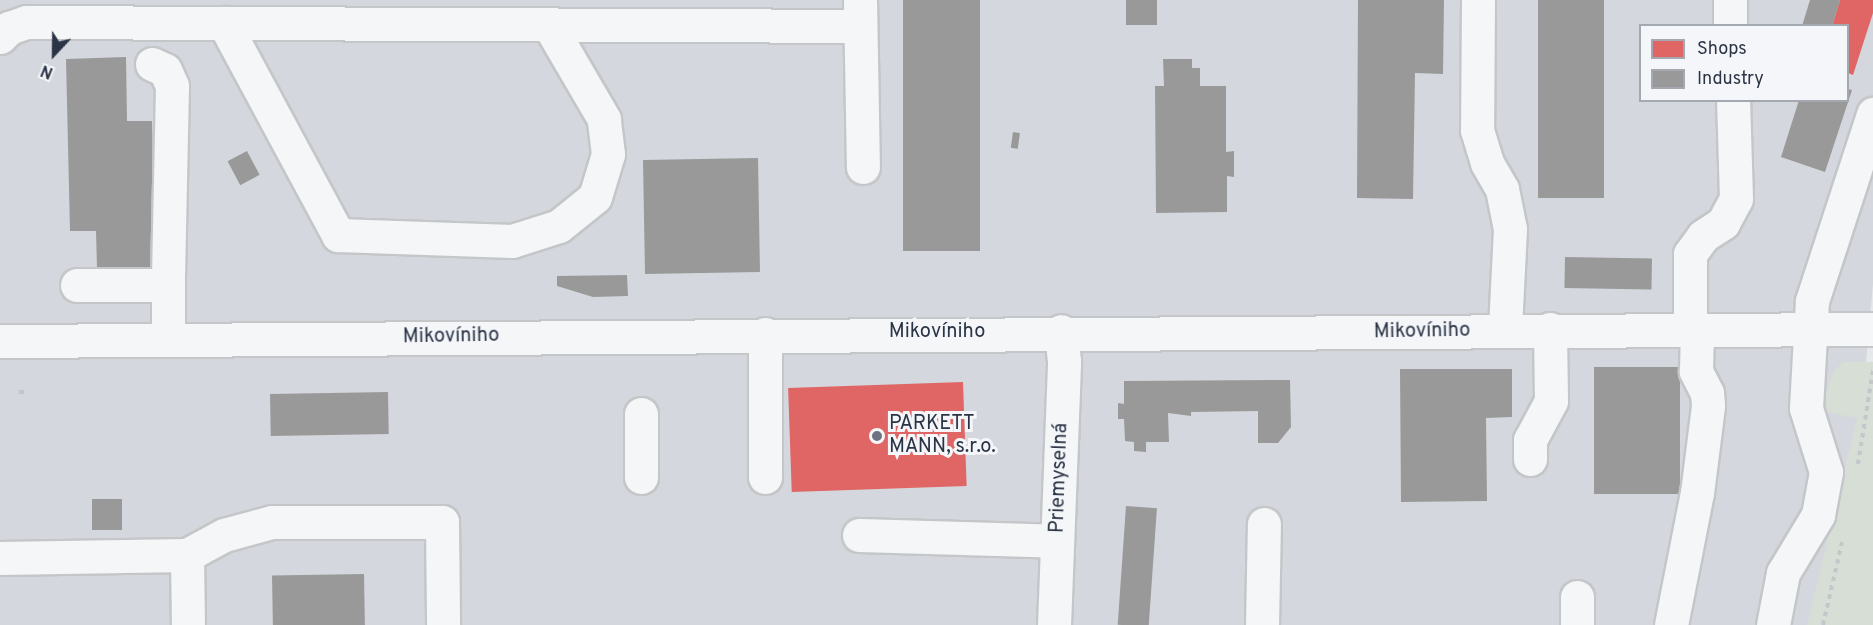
<!DOCTYPE html>
<meta charset="utf-8">
<style>
body{margin:0}
#map{position:relative;width:1873px;height:625px;overflow:hidden;background:#e6e8ea;font-family:Overpass,sans-serif}
div>[style]{position:absolute}
.built>*{inset:0;background:#d4d7dd}
.green>*{inset:0;background:#d6ded6}
.shops>*{inset:0;background:#e06666;transform-origin:0 0}
.industry>*{inset:0;background:#999;transform-origin:0 0}
.path>*{height:4px;margin-top:-2px;transform-origin:0;background:repeating-linear-gradient(90deg,#c5c6ca 0 4.5px,transparent 0 9px)}
.roads{filter:drop-shadow(2px 0 #c4c6c8) drop-shadow(-2px 0 #c4c6c8) drop-shadow(0 2px #c4c6c8) drop-shadow(0 -2px #c4c6c8)}
.minor>*{height:33px;margin:-16.5px;padding:0 16.5px;transform-origin:16.5px;border-radius:16.5px;background:#f5f6f7}
.dots>*{width:16px;height:16px;translate:-50% -50%;box-sizing:border-box;border:3px solid #f4f6f9;border-radius:50%}
span{translate:-50% -50%;white-space:nowrap;text-align:center;line-height:1.15;-webkit-text-stroke:6px #f4f6f9;paint-order:stroke}
.street-label{font-size:20px;color:#2b3445}
.poi-label{font-size:20px;color:#2b3445}
.left{translate:0 -50%;text-align:left}
.legend{position:absolute;left:1639px;top:24px;width:210px;height:78px;box-sizing:border-box;background:#f4f6f9;border:2px solid #a4a8b1;margin:0;padding:8px 10px;list-style:none;font-size:18px;color:#2b3445}
.legend li{display:flex;align-items:center;gap:12px;height:30px}
.legend b{width:30px;border:2px solid #a4a8b1}
.north{position:absolute;left:24px;top:24px;width:60px;height:60px;-webkit-text-stroke:4px #f4f6f9;paint-order:stroke;rotate:202deg;font-size:16px;font-weight:700;line-height:24px;text-align:center;color:#2b3445}
.north::after{content:'';display:block;margin:auto;width:21px;height:27px;background:#2b3445;clip-path:polygon(50% 0,100% 100%,50% 72%,0 100%)}
</style>
<div id="map">
<div class="built">
<div style="clip-path:polygon(evenodd,0 0,1873px 0,1873px 283px,1861px 419px,1812px 625px,0 625px,0 0,1640px 26px,1848px 26px,1848px 100px,1640px 100px,1640px 26px)"></div>
</div>
<div class="green">
<div style="clip-path:polygon(1843px 362px,1873px 362px,1873px 625px,1807px 625px,1857px 418px,1821px 411px,1833px 372px)"></div>
</div>
<div class="shops">
<div style="clip-path:polygon(1840px 0,1873px 0,1873px 13px,1853px 75px,1848px 73px,1848px 26px,1832px 26px)"></div>
<div style="left:963px;top:382px;width:104px;height:175px;rotate:88deg"></div>
</div>
<div class="industry">
<div style="left:903px;top:0;width:77px;height:251px"></div>
<div style="left:1126px;top:0;width:31px;height:25px"></div>
<div style="clip-path:polygon(1358px 0,1444px 0,1443px 74px,1415px 73px,1413px 199px,1357px 198px)"></div>
<div style="left:1538px;top:0;width:66px;height:198px"></div>
<div style="clip-path:polygon(1810px 0,1840px 0,1832px 26px,1802px 26px)"></div>
<div style="clip-path:polygon(126px 57px,127px 121px,152px 121px,155px 267px,97px 268px,96px 231px,70px 231px,66px 59px)"></div>
<div style="clip-path:polygon(1163px 59px,1192px 59px,1192px 68px,1200px 68px,1200px 86px,1226px 86px,1226px 152px,1234px 151px,1234px 177px,1227px 176px,1227px 212px,1156px 213px,1155px 86px,1164px 86px)"></div>
<div style="clip-path:polygon(1848px 89px,1852px 90px,1825px 172px,1781px 157px,1799px 100px,1848px 100px)"></div>
<div style="left:1013px;top:132px;width:7px;height:16px;rotate:8deg"></div>
<div style="left:247px;top:151px;width:27px;height:22px;rotate:62deg"></div>
<div style="left:758px;top:158px;width:114px;height:115px;rotate:89deg"></div>
<div style="left:1565px;top:257px;width:87px;height:31px;rotate:1deg"></div>
<div style="clip-path:polygon(627px 275px,628px 296px,593px 297px,557px 286px,557px 276px)"></div>
<div style="left:1594px;top:367px;width:86px;height:127px"></div>
<div style="clip-path:polygon(1400px 369px,1512px 369px,1512px 417px,1486px 418px,1487px 501px,1401px 502px)"></div>
<div style="clip-path:polygon(1290px 380px,1291px 427px,1278px 443px,1258px 443px,1258px 411px,1191px 412px,1191px 416px,1168px 413px,1169px 442px,1146px 442px,1146px 452px,1134px 451px,1134px 442px,1125px 441px,1124px 419px,1118px 419px,1118px 403px,1124px 404px,1124px 381px)"></div>
<div style="left:388px;top:392px;width:42px;height:118px;rotate:89deg"></div>
<div style="left:92px;top:499px;width:30px;height:31px"></div>
<div style="left:1126px;top:506px;width:31px;height:119px;rotate:4deg"></div>
<div style="left:364px;top:574px;width:51px;height:92px;rotate:89deg"></div>
</div>
<div class="path">
<div style="left:19px;top:392px;width:7px"></div>
<div style="left:1858px;top:464px;width:95px;rotate:-80.9deg"></div>
<div style="left:1823px;top:625px;width:85px;rotate:-77.1deg"></div>
</div>
<div class="roads">
<div class="minor">
<div style="left:860px;top:0;width:167px;rotate:89deg"></div>
<div style="left:1478px;top:0;width:130px;rotate:90.4deg"></div>
<div style="left:1477px;top:130px;width:34px;rotate:73deg"></div>
<div style="left:1487px;top:163px;width:30px;rotate:60deg"></div>
<div style="left:1502px;top:189px;width:41px;rotate:78.7deg"></div>
<div style="left:1510px;top:229px;width:100px;rotate:92.9deg"></div>
<div style="left:1730px;top:0;width:26px;rotate:90deg"></div>
<div style="left:224px;top:23px;width:241px;rotate:61.7deg"></div>
<div style="left:338px;top:235px;width:174px;rotate:2deg"></div>
<div style="left:512px;top:241px;width:49px;rotate:-17.7deg"></div>
<div style="left:559px;top:226px;width:46px;rotate:-38.9deg"></div>
<div style="left:595px;top:197px;width:45px;rotate:-73.2deg"></div>
<div style="left:608px;top:154px;width:35px;rotate:-97deg"></div>
<div style="left:604px;top:119px;width:109px;rotate:-120.3deg"></div>
<div style="left:0;top:37px;width:13px;rotate:-45deg"></div>
<div style="left:9px;top:28px;width:18px;rotate:-19deg"></div>
<div style="left:26px;top:22px;width:834px;rotate:0.27deg"></div>
<div style="left:152px;top:64px;width:14px;rotate:25deg"></div>
<div style="left:165px;top:70px;width:17px;rotate:66deg"></div>
<div style="left:172px;top:86px;width:199px;rotate:91.2deg"></div>
<div style="left:77px;top:285px;width:91px"></div>
<div style="left:168px;top:285px;width:54px;rotate:90deg"></div>
<div style="left:1690px;top:329px;width:75px;rotate:-90deg"></div>
<div style="left:1690px;top:254px;width:22px;rotate:-54deg"></div>
<div style="left:1703px;top:236px;width:24px;rotate:-33deg"></div>
<div style="left:1723px;top:223px;width:27px;rotate:-62deg"></div>
<div style="left:1736px;top:199px;width:99px;rotate:-91.7deg"></div>
<div style="left:765px;top:334px;width:143px;rotate:90deg"></div>
<div style="left:0;top:341px;width:1873px;rotate:-0.37deg"></div>
<div style="left:1530px;top:459px;width:19px;rotate:-90deg"></div>
<div style="left:1530px;top:440px;width:44px;rotate:-61.7deg"></div>
<div style="left:1551px;top:401px;width:72px;rotate:-90.8deg"></div>
<div style="left:641px;top:477px;width:63px;rotate:-90deg"></div>
<div style="left:859px;top:535px;width:198px;rotate:1.7deg"></div>
<div style="left:187px;top:555px;width:42px;rotate:-28.4deg"></div>
<div style="left:224px;top:535px;width:50px;rotate:-15.2deg"></div>
<div style="left:272px;top:522px;width:170px"></div>
<div style="left:442px;top:522px;width:103px;rotate:89.4deg"></div>
<div style="left:0;top:558px;width:187px;rotate:-0.9deg"></div>
<div style="left:187px;top:555px;width:70px;rotate:89.2deg"></div>
<div style="left:1577px;top:597px;width:28px;rotate:90deg"></div>
<div style="left:1054px;top:625px;width:264px;rotate:-87.8deg"></div>
<div style="left:1064px;top:361px;width:30px;rotate:-96deg"></div>
<div style="left:1262px;top:625px;width:101px;rotate:-88.9deg"></div>
<div style="left:1671px;top:625px;width:135px;rotate:-78.9deg"></div>
<div style="left:1697px;top:493px;width:88px;rotate:-82.8deg"></div>
<div style="left:1708px;top:406px;width:13px;rotate:-94deg"></div>
<div style="left:1707px;top:393px;width:25px;rotate:-117deg"></div>
<div style="left:1696px;top:371px;width:42px;rotate:-88.6deg"></div>
<div style="left:1773px;top:625px;width:53px;rotate:-79.1deg"></div>
<div style="left:1783px;top:573px;width:68px;rotate:-58.9deg"></div>
<div style="left:1818px;top:515px;width:44px;rotate:-79.5deg"></div>
<div style="left:1826px;top:472px;width:67px;rotate:-107.4deg"></div>
<div style="left:1806px;top:408px;width:107px;rotate:-86.8deg"></div>
<div style="left:1812px;top:301px;width:197px;rotate:-71.9deg"></div>
</div>
</div>
<div class="dots">
<div style="left:877px;top:436px;background:#6c737f"></div>
</div>
<div class="street-label">
<span style="left:937px;top:332px">Mikovíniho</span>
<span style="left:1422px;top:332px;rotate:-1deg">Mikovíniho</span>
<span style="left:451px;top:337px;rotate:-1deg">Mikovíniho</span>
<span style="left:1060px;top:478px;rotate:-88deg">Priemyselná</span>
</div>
<div class="poi-label">
<span class="left" style="left:889px;top:436px">PARKETT<br>MANN, s.r.o.</span>
</div>
<ul class="legend">
<li><b style="height:16px;background:#e06666"></b>Shops</li>
<li><b style="height:16px;background:#999"></b>Industry</li>
</ul>
<div class="north">N</div>
</div>
